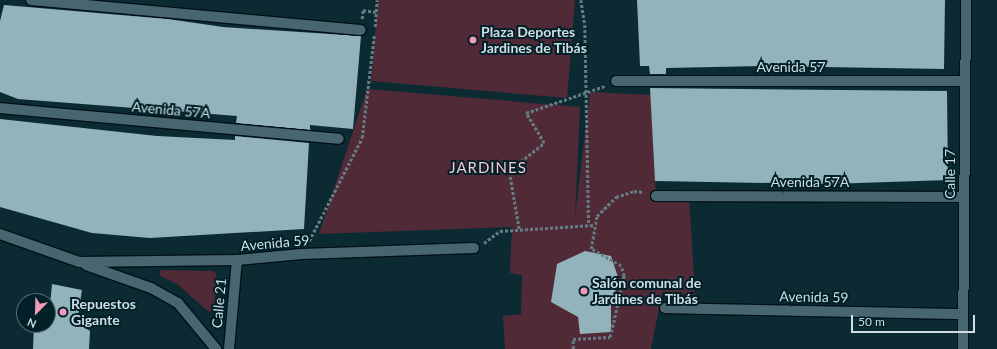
<!DOCTYPE html>
<meta charset="utf-8">
<style>
body{margin:0}
#map{position:relative;width:997px;height:349px;overflow:hidden;background:#0c2a32;font-family:Lato,sans-serif}
div>[style]{position:absolute}
.green>*{inset:0;background:#512a38}
.building>*{inset:0;background:#92b2bc}
.path>*{height:2.5px;margin-top:-1.25px;transform-origin:0;background:repeating-linear-gradient(90deg,#647c83 0 3px,transparent 0 5px)}
.roads{filter:drop-shadow(1px 0 #001117) drop-shadow(-1px 0 #001117) drop-shadow(0 1px #001117) drop-shadow(0 -1px #001117)}
.minor>*{height:10px;margin:-5px;padding:0 5px;transform-origin:5px;border-radius:5px;background:#486670}
.dots>*{width:11px;height:11px;translate:-50% -50%;box-sizing:border-box;border:2px solid #022028;border-radius:50%}
span{translate:-50% -50%;white-space:nowrap;text-align:center;line-height:1.15;-webkit-text-stroke:4px #022028;paint-order:stroke}
.poi-label{font-size:14px;color:#cedee4;font-weight:700}
.left{translate:0 -50%;text-align:left}
.street-label{font-size:14px;color:#cedee4}
.neighbourhood-label{font-size:15px;color:#f6c4d4;letter-spacing:1px}
.north{position:absolute;left:16px;top:293px;width:40px;height:40px;box-sizing:border-box;background:#022028;border:1px solid #546c73;border-radius:50%;rotate:203deg;font-size:11px;font-weight:700;line-height:16px;text-align:center;color:#cedee4}
.north::after{content:'';display:block;margin:auto;width:14px;height:18px;background:#f09ab7;clip-path:polygon(50% 0,100% 100%,50% 72%,0 100%)}
.scale{position:absolute;left:851px;top:315px;width:124px;height:18px;box-sizing:border-box;border:2px solid #cedee4;border-top:0;padding-left:5px;font-size:12px;line-height:14px;white-space:nowrap;color:#cedee4;-webkit-text-stroke:3px #022028;paint-order:stroke}
</style>
<div id="map">
<div class="green">
<div style="clip-path:polygon(378px 0,575px 0,567px 98px,371px 81px)"></div>
<div style="clip-path:polygon(367px 89px,580px 107px,575px 217px,590px 92px,651px 95px,656px 196px,689px 196px,695px 295px,662px 293px,651px 349px,505px 349px,503px 316px,521px 314px,522px 275px,510px 273px,512px 227px,319px 234px)"></div>
<div style="clip-path:polygon(160px 270px,213px 271px,216px 273px,214px 310px,209px 312px,177px 284px,160px 276px)"></div>
</div>
<div class="building">
<div style="clip-path:polygon(637px 0,945px 0,944px 69px,762px 66px,666px 68px,666px 74px,650px 74px,649px 66px,640px 66px)"></div>
<div style="clip-path:polygon(4px 5px,168px 19px,223px 27px,361px 36px,353px 129px,310px 125px,310px 130px,236px 123px,237px 116px,18px 99px,0 92px,0 21px)"></div>
<div style="clip-path:polygon(650px 88px,947px 91px,948px 180px,829px 184px,655px 181px)"></div>
<div style="clip-path:polygon(0 119px,157px 136px,235px 140px,235px 136px,309px 143px,304px 229px,150px 238px,92px 233px,0 207px)"></div>
<div style="clip-path:polygon(585px 251px,611px 256px,619px 280px,611px 304px,611px 332px,580px 334px,578px 317px,551px 302px,557px 264px)"></div>
<div style="clip-path:polygon(52px 284px,82px 290px,77px 322px,90px 331px,89px 349px,33px 349px,34px 325px,48px 325px)"></div>
</div>
<div class="path">
<div style="left:581px;top:0;width:25px;rotate:81deg"></div>
<div style="left:585px;top:25px;width:200px;rotate:88.9deg"></div>
<div style="left:362px;top:19px;width:9px;rotate:-84deg"></div>
<div style="left:363px;top:10px;width:13px;rotate:9deg"></div>
<div style="left:375px;top:27px;width:27px;rotate:-86deg"></div>
<div style="left:519px;top:229px;width:59px;rotate:-99.8deg"></div>
<div style="left:509px;top:171px;width:45px;rotate:-38.7deg"></div>
<div style="left:544px;top:143px;width:35px;rotate:-121deg"></div>
<div style="left:526px;top:113px;width:83px;rotate:-18.9deg"></div>
<div style="left:309px;top:241px;width:116px;rotate:-62.8deg"></div>
<div style="left:362px;top:138px;width:103px;rotate:-83.3deg"></div>
<div style="left:484px;top:243px;width:20px;rotate:-37deg"></div>
<div style="left:500px;top:231px;width:94px;rotate:-3.7deg"></div>
<div style="left:573px;top:349px;width:10px;rotate:-90deg"></div>
<div style="left:573px;top:339px;width:37px;rotate:-3deg"></div>
<div style="left:610px;top:337px;width:63px;rotate:-77.1deg"></div>
<div style="left:624px;top:276px;width:10px;rotate:-107deg"></div>
<div style="left:621px;top:266px;width:34px;rotate:-150deg"></div>
<div style="left:591px;top:249px;width:34px;rotate:-80deg"></div>
<div style="left:597px;top:216px;width:27px;rotate:-45deg"></div>
<div style="left:616px;top:197px;width:19px;rotate:-18deg"></div>
<div style="left:634px;top:191px;width:10px;rotate:6deg"></div>
</div>
<div class="roads">
<div class="minor">
<div style="left:31px;top:0;width:331px;rotate:5.2deg"></div>
<div style="left:616px;top:81px;width:349px"></div>
<div style="left:0;top:108px;width:340px;rotate:5.2deg"></div>
<div style="left:656px;top:196px;width:308px;rotate:0.2deg"></div>
<div style="left:0;top:234px;width:84px;rotate:19.5deg"></div>
<div style="left:79px;top:262px;width:158px;rotate:-0.7deg"></div>
<div style="left:237px;top:260px;width:65px;rotate:-5.3deg"></div>
<div style="left:302px;top:254px;width:172px;rotate:-2deg"></div>
<div style="left:86px;top:265px;width:69px;rotate:19.5deg"></div>
<div style="left:151px;top:288px;width:31px;rotate:29deg"></div>
<div style="left:178px;top:303px;width:60px;rotate:50.4deg"></div>
<div style="left:665px;top:308px;width:298px;rotate:1.2deg"></div>
<div style="left:229px;top:349px;width:89px;rotate:-84.9deg"></div>
<div style="left:963px;top:349px;width:349px;rotate:-89.5deg"></div>
</div>
</div>
<div class="dots">
<div style="left:473px;top:40px;background:#f09ab7"></div>
<div style="left:584px;top:291px;background:#f09ab7"></div>
<div style="left:63px;top:312px;background:#f09ab7"></div>
</div>
<div class="poi-label">
<span class="left" style="left:481px;top:40px">Plaza Deportes<br>Jardines de Tibás</span>
<span class="left" style="left:592px;top:291px">Salón comunal de<br>Jardines de Tibás</span>
<span class="left" style="left:71px;top:312px">Repuestos<br>Gigante</span>
</div>
<div class="street-label">
<span style="left:791px;top:67px">Avenida 57</span>
<span style="left:171px;top:110px;rotate:5deg">Avenida 57A</span>
<span style="left:950px;top:174px;rotate:-90deg">Calle 17</span>
<span style="left:810px;top:182px">Avenida 57A</span>
<span style="left:275px;top:243px;rotate:-5deg">Avenida 59</span>
<span style="left:814px;top:297px;rotate:1deg">Avenida 59</span>
<span style="left:219px;top:303px;rotate:-85deg">Calle 21</span>
</div>
<div class="neighbourhood-label">
<span style="left:488px;top:168px">JARDINES</span>
</div>
<div class="north">N</div>
<div class="scale">50 m</div>
</div>
